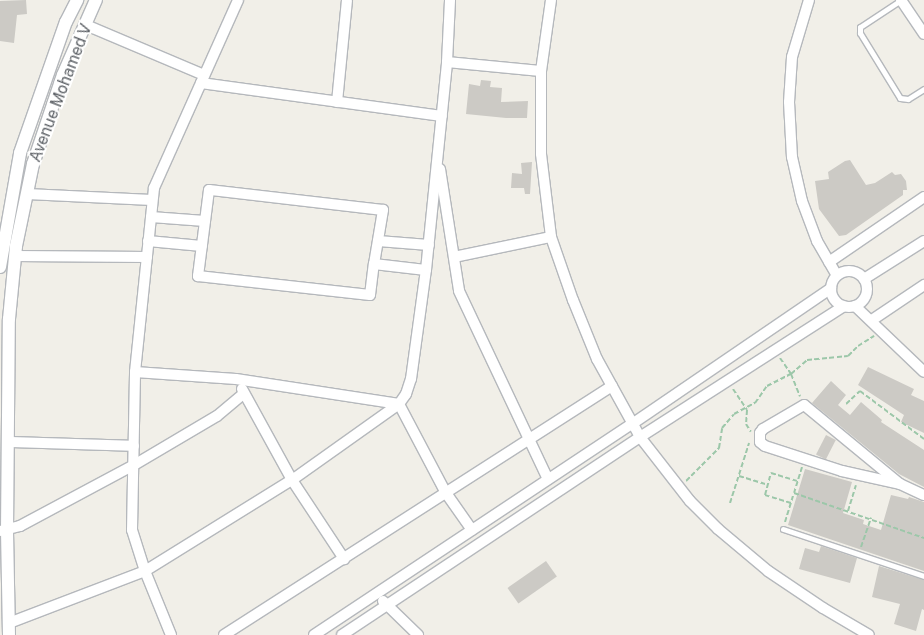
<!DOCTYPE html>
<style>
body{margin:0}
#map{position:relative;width:924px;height:635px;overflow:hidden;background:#f1efe8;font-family:"Public Sans",sans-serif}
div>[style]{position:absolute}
.building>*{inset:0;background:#cccac5;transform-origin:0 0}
.path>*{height:2px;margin-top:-1px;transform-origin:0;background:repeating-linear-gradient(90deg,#9cc7a9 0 5px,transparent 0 7.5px)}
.roads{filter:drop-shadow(1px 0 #b5b8bc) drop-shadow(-1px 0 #b5b8bc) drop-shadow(0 1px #b5b8bc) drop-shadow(0 -1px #b5b8bc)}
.service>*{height:5px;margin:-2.5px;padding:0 2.5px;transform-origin:2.5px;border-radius:2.5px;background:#fff}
.minor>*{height:10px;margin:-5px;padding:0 5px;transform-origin:5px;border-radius:5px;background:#fff}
.minor>.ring{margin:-5px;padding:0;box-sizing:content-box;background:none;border:10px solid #fff;border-radius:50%}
.tertiary>*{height:12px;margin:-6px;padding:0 6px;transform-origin:6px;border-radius:6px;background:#fff}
span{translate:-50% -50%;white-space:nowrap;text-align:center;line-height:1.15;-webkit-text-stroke:4px #fff;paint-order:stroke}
.street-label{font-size:16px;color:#5f6368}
</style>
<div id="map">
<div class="building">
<i style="clip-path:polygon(26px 0,27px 14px,17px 15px,14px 43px,0 41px,0 1px)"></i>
<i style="clip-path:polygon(481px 80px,491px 81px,490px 87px,502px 88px,501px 102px,528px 101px,527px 118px,506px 118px,466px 114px,469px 84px,480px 86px)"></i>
<i style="clip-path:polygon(850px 160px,866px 185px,875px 183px,892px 172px,895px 175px,901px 174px,906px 181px,907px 190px,903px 190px,903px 195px,846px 235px,839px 236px,819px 209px,815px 181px,829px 179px,828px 172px,845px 161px)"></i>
<i style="clip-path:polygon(532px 162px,530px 194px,525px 194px,524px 188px,511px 188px,512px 173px,522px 174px,521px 163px)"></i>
<i style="clip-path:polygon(868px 367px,914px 389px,911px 395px,924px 401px,924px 433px,901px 422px,904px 415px,858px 385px)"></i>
<i style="clip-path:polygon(831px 381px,846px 395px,838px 405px,850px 415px,861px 402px,882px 420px,881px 422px,924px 450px,924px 487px,899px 474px,812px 403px)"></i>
<i style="left:826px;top:435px;width:11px;height:22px;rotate:27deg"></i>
<i style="clip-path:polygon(805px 469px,852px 482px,843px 513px,864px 520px,863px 524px,881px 530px,891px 495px,908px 499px,909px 497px,924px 502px,924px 571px,788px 525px)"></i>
<i style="clip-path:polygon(821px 546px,857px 558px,850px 583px,799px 569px,805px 548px,819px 552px)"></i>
<i style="left:546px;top:561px;width:19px;height:47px;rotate:55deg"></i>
<i style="clip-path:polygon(879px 566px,924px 580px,924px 610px,922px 609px,916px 631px,894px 624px,900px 604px,872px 597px)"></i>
</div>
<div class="path">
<i style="left:780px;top:358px;width:19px;rotate:55deg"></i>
<i style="left:791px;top:374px;width:24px;rotate:68deg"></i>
<i style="left:733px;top:389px;width:25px;rotate:56deg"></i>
<i style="left:747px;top:410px;width:14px;rotate:94deg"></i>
<i style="left:746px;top:424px;width:9px;rotate:58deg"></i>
<i style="left:846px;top:404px;width:19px;rotate:-43deg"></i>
<i style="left:860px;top:391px;width:80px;rotate:36.9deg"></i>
<i style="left:802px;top:467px;width:27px;rotate:107deg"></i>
<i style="left:794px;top:493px;width:138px;rotate:19.1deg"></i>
<i style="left:739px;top:476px;width:30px;rotate:17deg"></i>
<i style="left:686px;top:481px;width:47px;rotate:-45deg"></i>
<i style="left:719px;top:448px;width:20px;rotate:-81deg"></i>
<i style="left:722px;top:428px;width:18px;rotate:-49deg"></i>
<i style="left:734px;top:414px;width:24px;rotate:-28deg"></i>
<i style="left:755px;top:403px;width:21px;rotate:-55deg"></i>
<i style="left:767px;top:386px;width:27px;rotate:-27deg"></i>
<i style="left:791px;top:374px;width:21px;rotate:-41deg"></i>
<i style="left:807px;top:360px;width:41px;rotate:-5.6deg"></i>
<i style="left:848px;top:356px;width:14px;rotate:-45deg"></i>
<i style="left:858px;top:346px;width:19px;rotate:-32deg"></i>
<i style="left:730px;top:503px;width:63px;rotate:-72.4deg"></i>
<i style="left:791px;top:503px;width:27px;rotate:-163deg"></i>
<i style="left:765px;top:495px;width:23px;rotate:-75deg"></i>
<i style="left:771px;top:473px;width:27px;rotate:17deg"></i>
<i style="left:848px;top:511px;width:27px;rotate:-73deg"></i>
<i style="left:785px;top:522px;width:30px;rotate:-73deg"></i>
<i style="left:861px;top:547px;width:31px;rotate:-71deg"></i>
</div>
<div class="roads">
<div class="service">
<i style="left:901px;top:0;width:49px;rotate:146.6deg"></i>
<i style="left:860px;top:27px;width:6px;rotate:90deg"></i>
<i style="left:860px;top:33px;width:76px;rotate:58.4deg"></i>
<i style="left:900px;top:98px;width:8px;rotate:7deg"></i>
<i style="left:908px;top:99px;width:19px;rotate:-32deg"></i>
<i style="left:783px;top:529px;width:149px;rotate:18.4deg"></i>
</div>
<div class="minor">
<i style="left:551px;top:0;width:72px;rotate:98deg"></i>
<i style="left:541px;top:71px;width:83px;rotate:90deg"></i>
<i style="left:541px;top:154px;width:84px;rotate:83.1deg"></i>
<i style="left:551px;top:237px;width:67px;rotate:70.8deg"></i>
<i style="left:573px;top:300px;width:64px;rotate:67.9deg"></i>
<i style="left:597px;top:359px;width:89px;rotate:61.1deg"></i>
<i style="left:640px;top:437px;width:81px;rotate:52deg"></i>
<i style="left:690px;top:501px;width:40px;rotate:45deg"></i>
<i style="left:718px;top:529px;width:65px;rotate:40deg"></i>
<i style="left:768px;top:571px;width:66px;rotate:33.9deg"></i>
<i style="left:823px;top:608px;width:53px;rotate:30.4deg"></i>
<i style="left:809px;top:0;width:59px;rotate:106.6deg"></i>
<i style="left:792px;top:57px;width:45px;rotate:93.8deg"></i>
<i style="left:789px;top:102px;width:55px;rotate:86.9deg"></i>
<i style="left:792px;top:157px;width:45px;rotate:77.2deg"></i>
<i style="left:802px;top:201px;width:43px;rotate:69.4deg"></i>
<i style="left:817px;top:241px;width:39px;rotate:60deg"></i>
<i style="left:901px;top:0;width:41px;rotate:55.9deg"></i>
<i style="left:86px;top:25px;width:128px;rotate:23deg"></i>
<i style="left:447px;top:62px;width:94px;rotate:5.5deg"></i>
<i style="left:201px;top:83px;width:243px;rotate:7.8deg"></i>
<i style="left:337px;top:102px;width:102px;rotate:-84.4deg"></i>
<i style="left:440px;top:169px;width:123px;rotate:81.1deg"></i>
<i style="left:459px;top:291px;width:208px;rotate:64.7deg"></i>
<i style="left:27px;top:194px;width:125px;rotate:2.7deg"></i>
<i style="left:151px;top:217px;width:54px;rotate:4.2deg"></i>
<i style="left:148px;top:241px;width:54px;rotate:5.3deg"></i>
<i style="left:378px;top:241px;width:51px;rotate:4.5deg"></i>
<i style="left:15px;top:256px;width:132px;rotate:0.4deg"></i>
<i style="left:454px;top:257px;width:99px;rotate:-11.7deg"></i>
<i style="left:829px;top:262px;width:115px;rotate:-34.4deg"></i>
<i style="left:374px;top:264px;width:55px;rotate:-80.5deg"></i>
<i style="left:383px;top:210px;width:175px;rotate:-173.4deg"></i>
<i style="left:209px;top:190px;width:87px;rotate:97.3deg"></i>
<i style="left:198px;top:276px;width:173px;rotate:6.3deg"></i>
<i style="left:370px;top:295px;width:31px;rotate:-83deg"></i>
<i style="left:374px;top:264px;width:52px;rotate:6.6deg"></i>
<i class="ring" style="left:831px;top:271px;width:26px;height:26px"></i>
<i style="left:864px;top:279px;width:71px;rotate:-32.3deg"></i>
<i style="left:855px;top:306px;width:95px;rotate:43.7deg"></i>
<i style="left:872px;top:320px;width:63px;rotate:-33.9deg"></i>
<i style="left:135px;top:372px;width:101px;rotate:4deg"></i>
<i style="left:236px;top:379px;width:165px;rotate:8.7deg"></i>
<i style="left:399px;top:404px;width:101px;rotate:62.2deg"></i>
<i style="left:446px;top:493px;width:45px;rotate:54.9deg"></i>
<i style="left:242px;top:389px;width:104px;rotate:61.2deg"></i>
<i style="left:292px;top:480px;width:95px;rotate:56.6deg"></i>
<i style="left:8px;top:442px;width:126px;rotate:1.8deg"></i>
<i style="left:900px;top:484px;width:124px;rotate:-140.5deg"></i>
<i style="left:804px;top:405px;width:48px;rotate:149.7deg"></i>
<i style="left:763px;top:429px;width:5px;rotate:127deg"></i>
<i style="left:760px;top:433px;width:9px;rotate:90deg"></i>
<i style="left:760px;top:442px;width:6px;rotate:39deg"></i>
<i style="left:765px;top:446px;width:81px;rotate:18deg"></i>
<i style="left:842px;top:471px;width:59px;rotate:12.6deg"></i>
<i style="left:900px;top:484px;width:26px;rotate:25deg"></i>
<i style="left:0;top:531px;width:21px;rotate:-14deg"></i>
<i style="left:20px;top:526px;width:129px;rotate:-28.2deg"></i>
<i style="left:134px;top:465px;width:96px;rotate:-30.6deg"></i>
<i style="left:217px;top:416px;width:35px;rotate:-40deg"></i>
<i style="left:383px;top:601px;width:49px;rotate:44.2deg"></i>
<i style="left:9px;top:623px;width:146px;rotate:-20.9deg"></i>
<i style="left:145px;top:571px;width:173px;rotate:-31.8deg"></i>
<i style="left:292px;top:480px;width:131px;rotate:-35.4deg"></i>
<i style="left:399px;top:404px;width:12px;rotate:-55deg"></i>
<i style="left:406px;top:394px;width:16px;rotate:-72deg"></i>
<i style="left:411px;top:379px;width:110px;rotate:-82.2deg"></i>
<i style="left:426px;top:270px;width:209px;rotate:-84.2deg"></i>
<i style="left:447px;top:62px;width:62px;rotate:-87.2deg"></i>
<i style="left:171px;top:635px;width:69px;rotate:-112.1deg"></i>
<i style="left:145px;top:571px;width:43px;rotate:-107.6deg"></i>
<i style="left:132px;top:530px;width:158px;rotate:-88.9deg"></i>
<i style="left:135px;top:372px;width:185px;rotate:-84.1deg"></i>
<i style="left:154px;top:188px;width:206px;rotate:-65.9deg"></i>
<i style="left:224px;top:635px;width:461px;rotate:-32.7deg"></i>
<i style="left:314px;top:635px;width:382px;rotate:-33.6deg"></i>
<i style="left:632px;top:424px;width:241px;rotate:-34.3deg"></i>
<i style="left:342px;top:635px;width:358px;rotate:-33.6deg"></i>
<i style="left:640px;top:437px;width:242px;rotate:-32.7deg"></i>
</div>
<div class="tertiary">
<i style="left:0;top:267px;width:116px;rotate:-80deg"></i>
<i style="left:20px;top:153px;width:139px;rotate:-70.7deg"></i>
<i style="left:66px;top:22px;width:25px;rotate:-63deg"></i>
<i style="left:9px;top:635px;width:104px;rotate:-91.1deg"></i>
<i style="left:7px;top:531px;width:212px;rotate:-89.5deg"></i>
<i style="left:9px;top:319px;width:73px;rotate:-84.5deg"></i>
<i style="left:16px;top:246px;width:84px;rotate:-78.3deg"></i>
<i style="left:33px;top:164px;width:94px;rotate:-71.4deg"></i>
<i style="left:63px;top:75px;width:82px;rotate:-66.3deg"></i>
</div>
</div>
<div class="street-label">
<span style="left:61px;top:93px;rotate:-69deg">Avenue Mohamed V</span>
</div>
</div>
